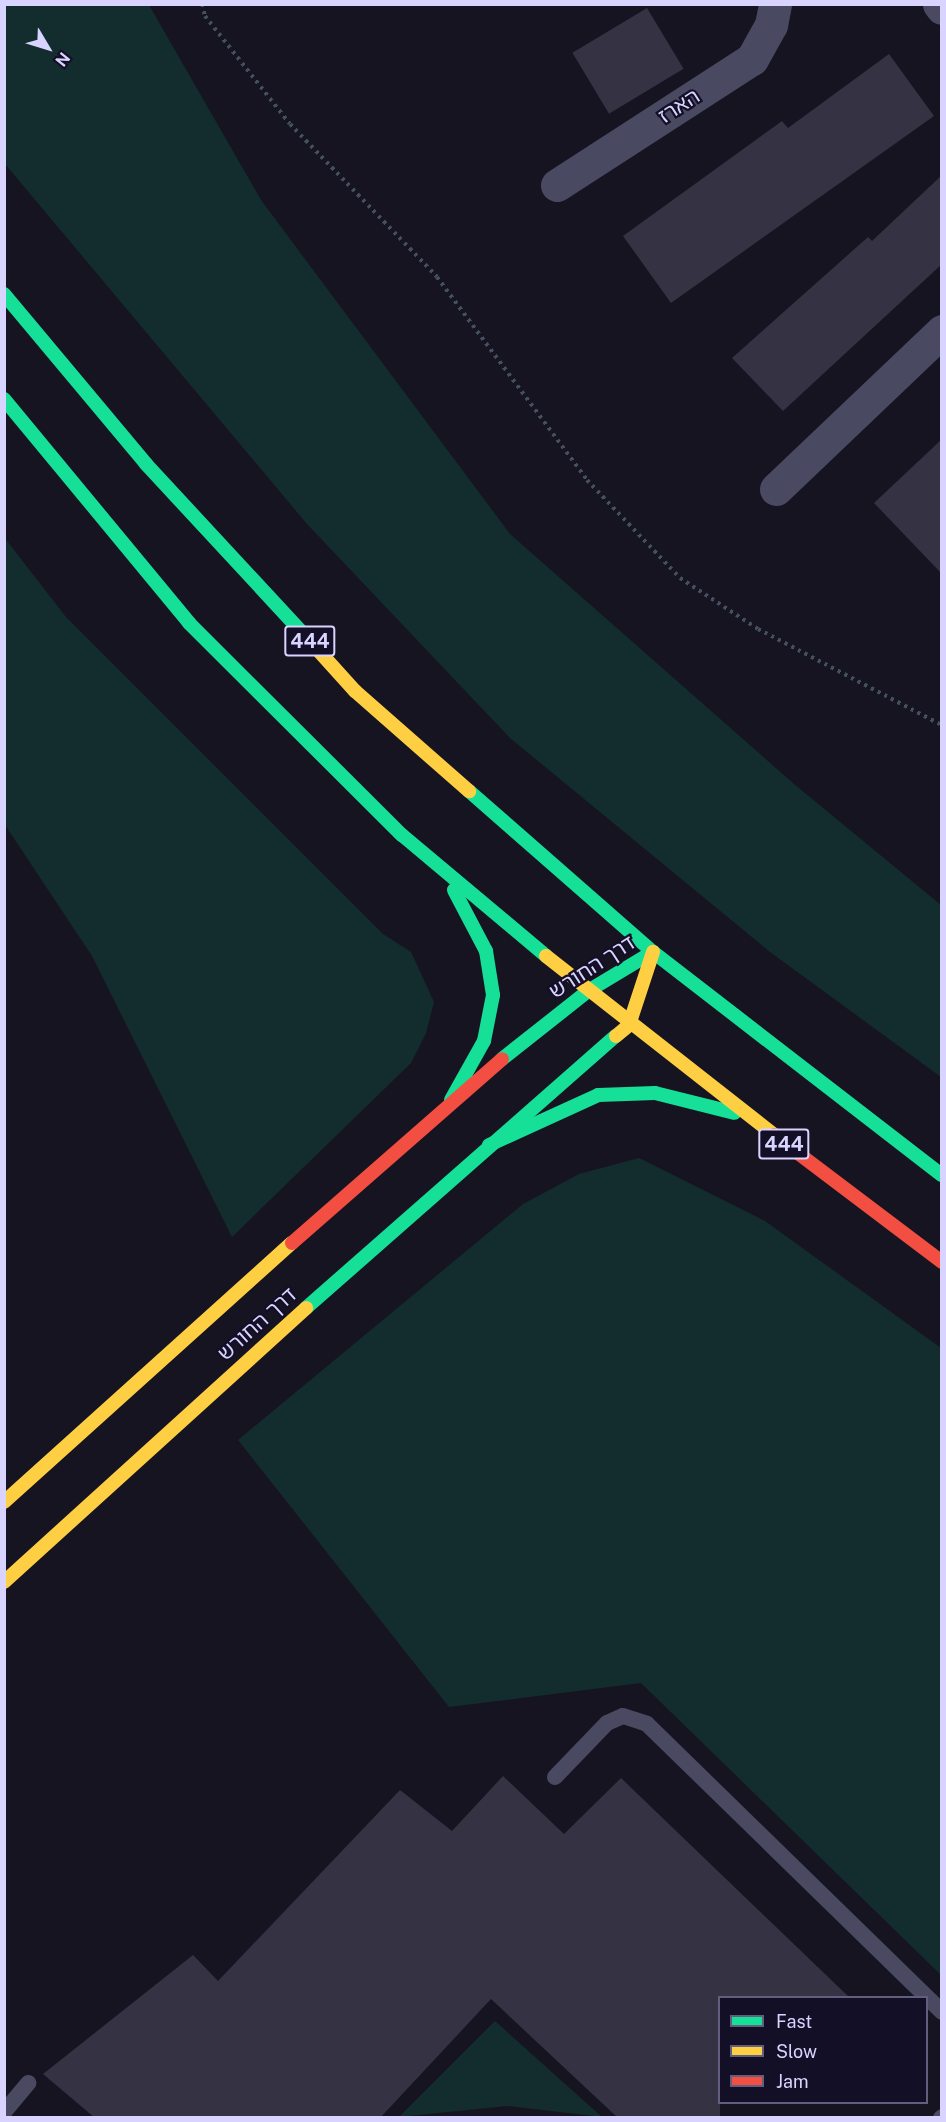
<!DOCTYPE html>
<meta charset="utf-8">
<style>
body{margin:0}
#map{position:relative;width:946px;height:2122px;overflow:hidden;background:#161421;font-family:"Public Sans","Noto Sans Hebrew",sans-serif}
div>[style]{position:absolute}
.green>*{inset:0;background:#132c2d}
.building>*{inset:0;background:#343243;transform-origin:0 0}
.path>*{height:4px;margin-top:-2px;transform-origin:0;background:repeating-linear-gradient(90deg,#44505f 0 3px,transparent 0 7.5px)}
.lane>*{height:16px;margin:-8px;padding:0 8px;transform-origin:8px;border-radius:8px;background:#4a4962}
.street>*{height:33px;margin:-16.5px;padding:0 16.5px;transform-origin:16.5px;border-radius:16.5px;background:#4a4962}
.fast>*{height:14px;margin:-7px;padding:0 7px;transform-origin:7px;border-radius:7px;background:#16e098}
.slow>*{height:14px;margin:-7px;padding:0 7px;transform-origin:7px;border-radius:7px;background:#ffcf43}
.jam>*{height:14px;margin:-7px;padding:0 7px;transform-origin:7px;border-radius:7px;background:#f24e42}
span{translate:-50% -50%;white-space:nowrap;text-align:center;line-height:1.15;-webkit-text-stroke:4.5px #130f26;paint-order:stroke}
.shield-label span{padding:2px 4px;background:#130f26;border:2px solid;border-radius:4px;-webkit-text-stroke-width:0}
.shield-label{font-size:20px;color:#d9d4ff;font-weight:700}
.street-label{font-size:21px;color:#d9d4ff}
.frame{position:absolute;inset:0;border:6px solid #d9d4ff;pointer-events:none}
.legend{position:absolute;left:718px;top:1996px;width:210px;height:108px;box-sizing:border-box;background:#130f26;border:2px solid #625e7d;margin:0;padding:8px 10px;list-style:none;font-size:18px;color:#d9d4ff}
.legend li{display:flex;align-items:center;gap:12px;height:30px}
.legend b{width:30px;border:2px solid #625e7d}
.north{position:absolute;left:18px;top:18px;width:60px;height:60px;-webkit-text-stroke:4px #130f26;paint-order:stroke;rotate:128deg;font-size:16px;font-weight:700;line-height:24px;text-align:center;color:#d9d4ff}
.north::after{content:'';display:block;margin:auto;width:21px;height:27px;background:#d9d4ff;clip-path:polygon(50% 0,100% 100%,50% 72%,0 100%)}
</style>
<div id="map">
<div class="green">
<i style="clip-path:polygon(4px 5px,149px 5px,261px 200px,510px 534px,794px 784px,941px 905px,941px 1077px,770px 952px,510px 738px,307px 524px,5px 164px)"></i>
<i style="clip-path:polygon(4px 537px,66px 617px,383px 934px,411px 952px,434px 1002px,426px 1033px,411px 1063px,232px 1237px,92px 956px,5px 825px)"></i>
<i style="clip-path:polygon(639px 1158px,765px 1221px,941px 1348px,941px 1975px,641px 1683px,449px 1707px,238px 1440px,523px 1204px,579px 1174px)"></i>
<i style="clip-path:polygon(495px 2021px,602px 2117px,507px 2106px,399px 2117px)"></i>
</div>
<div class="building">
<i style="left:647px;top:8px;width:71px;height:87px;rotate:59deg"></i>
<i style="clip-path:polygon(889px 54px,934px 116px,671px 303px,623px 236px,782px 121px,788px 128px)"></i>
<i style="clip-path:polygon(942px 175px,942px 264px,783px 411px,732px 358px,868px 237px,872px 241px)"></i>
<i style="clip-path:polygon(942px 439px,942px 574px,874px 503px)"></i>
<i style="clip-path:polygon(503px 1776px,564px 1834px,621px 1778px,850px 1998px,720px 1998px,720px 2118px,618px 2118px,491px 1999px,380px 2118px,95px 2118px,43px 2074px,193px 1955px,218px 1981px,400px 1790px,452px 1831px)"></i>
</div>
<div class="path">
<i style="left:202px;top:4px;width:12px;rotate:76deg"></i>
<i style="left:205px;top:16px;width:137px;rotate:51.8deg"></i>
<i style="left:290px;top:124px;width:212px;rotate:46.1deg"></i>
<i style="left:437px;top:277px;width:252px;rotate:53.5deg"></i>
<i style="left:587px;top:480px;width:135px;rotate:46.5deg"></i>
<i style="left:680px;top:578px;width:93px;rotate:33.2deg"></i>
<i style="left:758px;top:629px;width:208px;rotate:27.6deg"></i>
</div>
<div class="lane">
<i style="left:555px;top:1777px;width:75px;rotate:-46.1deg"></i>
<i style="left:607px;top:1723px;width:17px;rotate:-24deg"></i>
<i style="left:623px;top:1716px;width:25px;rotate:18deg"></i>
<i style="left:647px;top:1724px;width:412px;rotate:44.3deg"></i>
<i style="left:4px;top:2112px;width:38px;rotate:-50deg"></i>
<i style="left:941px;top:2118px;width:1px;rotate:-45deg"></i>
</div>
<div class="street">
<i style="left:939px;top:4px;width:5px;rotate:53deg"></i>
<i style="left:557px;top:185px;width:232px;rotate:-32.9deg"></i>
<i style="left:752px;top:59px;width:39px;rotate:-61deg"></i>
<i style="left:771px;top:25px;width:21px;rotate:-79deg"></i>
<i style="left:776px;top:489px;width:229px;rotate:-43.6deg"></i>
</div>
<div class="fast">
<i style="left:4px;top:294px;width:222px;rotate:50.1deg"></i>
<i style="left:146px;top:464px;width:238px;rotate:47.2deg"></i>
<i style="left:4px;top:399px;width:291px;rotate:50.4deg"></i>
<i style="left:189px;top:623px;width:301px;rotate:44.9deg"></i>
<i style="left:402px;top:835px;width:188px;rotate:40deg"></i>
<i style="left:469px;top:791px;width:244px;rotate:41.2deg"></i>
<i style="left:653px;top:952px;width:365px;rotate:37.7deg"></i>
<i style="left:502px;top:1059px;width:110px;rotate:-38.3deg"></i>
<i style="left:588px;top:991px;width:76px;rotate:-31deg"></i>
<i style="left:451px;top:1100px;width:68px;rotate:-60.8deg"></i>
<i style="left:484px;top:1041px;width:47px;rotate:-78.9deg"></i>
<i style="left:493px;top:995px;width:45px;rotate:-99deg"></i>
<i style="left:486px;top:951px;width:69px;rotate:-117.7deg"></i>
<i style="left:489px;top:1145px;width:120px;rotate:-24.6deg"></i>
<i style="left:598px;top:1095px;width:57px;rotate:-2deg"></i>
<i style="left:655px;top:1093px;width:82px;rotate:14deg"></i>
<i style="left:306px;top:1308px;width:412px;rotate:-41.3deg"></i>
</div>
<div class="slow">
<i style="left:308px;top:639px;width:70px;rotate:47.9deg"></i>
<i style="left:355px;top:691px;width:152px;rotate:41.3deg"></i>
<i style="left:546px;top:956px;width:290px;rotate:38.1deg"></i>
<i style="left:616px;top:1036px;width:17px;rotate:-40deg"></i>
<i style="left:629px;top:1025px;width:77px;rotate:-71.8deg"></i>
<i style="left:4px;top:1502px;width:387px;rotate:-42deg"></i>
<i style="left:4px;top:1582px;width:408px;rotate:-42.2deg"></i>
</div>
<div class="jam">
<i style="left:774px;top:1135px;width:211px;rotate:37.1deg"></i>
<i style="left:292px;top:1243px;width:279px;rotate:-41.2deg"></i>
</div>
<div class="shield-label">
<span style="left:310px;top:641px">444</span>
<span style="left:784px;top:1144px">444</span>
</div>
<div class="street-label">
<span style="left:679px;top:106px;rotate:-33deg">הארז</span>
<span style="left:592px;top:967px;rotate:-33deg">דרך החורש</span>
<span style="left:257px;top:1324px;rotate:-42deg">דרך החורש</span>
</div>
<div class="frame"></div>
<ul class="legend">
<li><b style="height:8px;background:#16e098"></b>Fast</li>
<li><b style="height:8px;background:#ffcf43"></b>Slow</li>
<li><b style="height:8px;background:#f24e42"></b>Jam</li>
</ul>
<div class="north">N</div>
</div>
